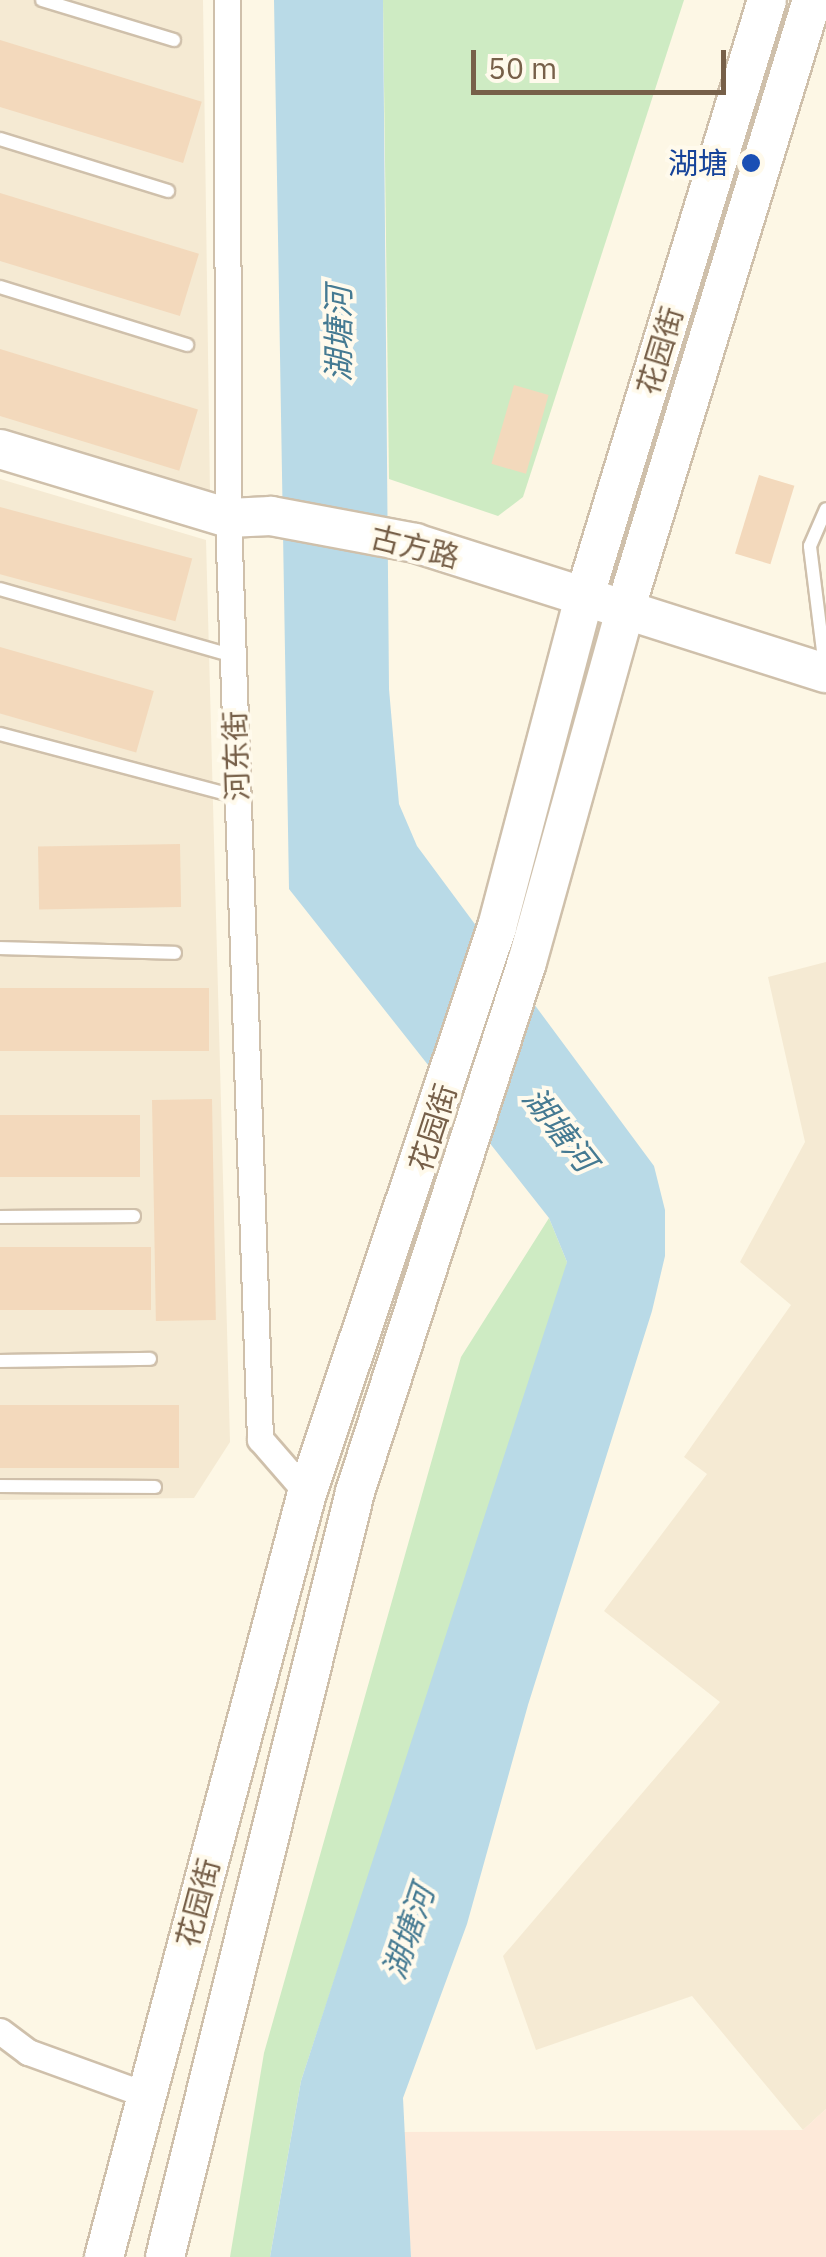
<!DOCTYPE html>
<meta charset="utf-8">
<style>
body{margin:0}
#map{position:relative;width:826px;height:2257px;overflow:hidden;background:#fdf7e5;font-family:"IBM Plex Sans","Noto Sans SC",sans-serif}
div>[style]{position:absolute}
.residential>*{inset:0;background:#f5ead3}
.commercial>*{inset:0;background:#fde9d9}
.green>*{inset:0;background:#ceebc3}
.water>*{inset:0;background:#b9dae7}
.building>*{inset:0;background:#f3d9bc;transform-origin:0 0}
.roads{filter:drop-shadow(2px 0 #cfc0ab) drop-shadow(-2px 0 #cfc0ab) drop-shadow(0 2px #cfc0ab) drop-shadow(0 -2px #cfc0ab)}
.lane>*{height:12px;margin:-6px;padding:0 6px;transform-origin:6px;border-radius:6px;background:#fff}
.street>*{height:25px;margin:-12.5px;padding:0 12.5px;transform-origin:12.5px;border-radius:12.5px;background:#fff}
.secondary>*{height:38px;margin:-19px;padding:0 19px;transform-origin:19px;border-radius:19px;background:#fff}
.dots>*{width:28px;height:28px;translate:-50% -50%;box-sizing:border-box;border:5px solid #fffaec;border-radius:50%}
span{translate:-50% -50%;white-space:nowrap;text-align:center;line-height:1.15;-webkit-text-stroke:8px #fffaec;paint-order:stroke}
.transit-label{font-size:30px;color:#164399}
.right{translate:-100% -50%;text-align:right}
.street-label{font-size:30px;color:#776049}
.water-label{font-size:32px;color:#457a92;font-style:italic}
.scale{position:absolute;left:471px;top:50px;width:255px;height:45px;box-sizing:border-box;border:5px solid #776049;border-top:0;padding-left:12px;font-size:30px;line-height:35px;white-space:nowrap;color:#776049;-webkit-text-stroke:8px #fffaec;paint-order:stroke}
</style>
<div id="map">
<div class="residential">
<i style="clip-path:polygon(0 0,203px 0,210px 494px,0 429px)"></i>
<i style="clip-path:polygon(0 479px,206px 540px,230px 1442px,194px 1498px,0 1500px)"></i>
<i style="clip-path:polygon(826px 962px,826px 2109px,803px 2130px,692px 1996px,536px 2050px,503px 1956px,720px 1702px,604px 1611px,707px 1474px,684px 1457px,791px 1305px,740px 1262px,805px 1142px,768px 977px)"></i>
</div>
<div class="commercial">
<i style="clip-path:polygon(826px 2109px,826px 2257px,411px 2257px,402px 2132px,803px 2130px)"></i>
</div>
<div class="green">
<i style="clip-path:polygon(383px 0,684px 0,523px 497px,498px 516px,389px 479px)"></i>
<i style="clip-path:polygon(549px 1218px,567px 1262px,564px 1283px,301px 2081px,270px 2257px,230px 2257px,264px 2053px,461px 1357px)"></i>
</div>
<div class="water">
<i style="clip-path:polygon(274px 0,383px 0,389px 689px,399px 804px,417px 846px,654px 1166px,665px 1210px,665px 1256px,652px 1311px,528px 1705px,467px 1924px,403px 2098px,411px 2257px,270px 2257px,301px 2081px,567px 1262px,549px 1218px,289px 889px)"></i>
</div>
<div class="building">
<i style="left:0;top:40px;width:211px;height:64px;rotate:17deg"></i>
<i style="left:0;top:193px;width:208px;height:65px;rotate:17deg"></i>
<i style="left:0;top:349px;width:207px;height:64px;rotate:17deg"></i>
<i style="left:514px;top:385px;width:36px;height:82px;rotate:16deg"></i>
<i style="left:759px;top:475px;width:37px;height:82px;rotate:17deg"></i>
<i style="left:0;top:507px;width:199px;height:65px;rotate:15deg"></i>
<i style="left:0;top:647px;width:160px;height:64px;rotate:16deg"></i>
<i style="left:180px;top:844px;width:63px;height:142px;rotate:89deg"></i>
<i style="left:0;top:988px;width:209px;height:63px"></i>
<i style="left:212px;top:1099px;width:221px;height:60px;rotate:89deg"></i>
<i style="left:0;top:1115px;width:140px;height:62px"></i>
<i style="left:0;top:1247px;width:151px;height:63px"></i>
<i style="left:0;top:1405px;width:179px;height:63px"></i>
</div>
<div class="roads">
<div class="lane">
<i style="left:42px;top:0;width:138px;rotate:16.9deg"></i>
<i style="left:0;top:139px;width:176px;rotate:17.2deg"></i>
<i style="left:0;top:287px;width:196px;rotate:17.2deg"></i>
<i style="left:0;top:589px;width:242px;rotate:16deg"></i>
<i style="left:825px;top:667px;width:122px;rotate:-97.1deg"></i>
<i style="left:810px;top:546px;width:40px;rotate:-66.6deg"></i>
<i style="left:0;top:734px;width:246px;rotate:14.8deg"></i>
<i style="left:0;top:948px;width:175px;rotate:1.6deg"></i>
<i style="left:0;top:1217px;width:134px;rotate:-0.4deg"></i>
<i style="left:0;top:1361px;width:150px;rotate:-0.8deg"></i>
<i style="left:0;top:1486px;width:155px;rotate:0.4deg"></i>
</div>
<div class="street">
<i style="left:227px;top:0;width:518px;rotate:89.89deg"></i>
<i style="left:228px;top:518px;width:922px;rotate:88.01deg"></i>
<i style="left:260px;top:1439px;width:72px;rotate:49deg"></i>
<i style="left:0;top:2031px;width:35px;rotate:37deg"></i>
<i style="left:28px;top:2052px;width:127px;rotate:19.9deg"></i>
</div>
<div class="secondary">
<i style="left:0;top:449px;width:238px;rotate:16.8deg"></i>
<i style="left:228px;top:518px;width:43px;rotate:-2.7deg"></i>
<i style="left:271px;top:516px;width:147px;rotate:10.6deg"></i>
<i style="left:415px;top:543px;width:431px;rotate:17.6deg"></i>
<i style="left:104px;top:2257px;width:791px;rotate:-75.12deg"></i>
<i style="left:307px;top:1493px;width:597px;rotate:-71.44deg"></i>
<i style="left:497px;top:927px;width:340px;rotate:-75.2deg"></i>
<i style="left:584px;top:598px;width:625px;rotate:-72.98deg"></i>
<i style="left:165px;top:2257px;width:788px;rotate:-76.05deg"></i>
<i style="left:355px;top:1492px;width:557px;rotate:-72.02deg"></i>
<i style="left:527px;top:962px;width:365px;rotate:-74.4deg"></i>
<i style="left:625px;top:610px;width:638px;rotate:-72.96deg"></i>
</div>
</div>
<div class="dots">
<i style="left:751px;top:163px;background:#1a4fb4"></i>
</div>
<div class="transit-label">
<span class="right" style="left:728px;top:163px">湖塘</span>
</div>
<div class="street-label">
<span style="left:660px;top:351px;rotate:-73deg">花园街</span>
<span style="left:415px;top:547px;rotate:14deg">古方路</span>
<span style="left:236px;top:756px;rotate:-92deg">河东街</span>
<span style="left:433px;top:1128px;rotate:-72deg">花园街</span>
<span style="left:198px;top:1903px;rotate:-75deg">花园街</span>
</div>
<div class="water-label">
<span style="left:338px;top:334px;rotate:-90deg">湖塘河</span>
<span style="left:560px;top:1129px;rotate:52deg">湖塘河</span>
<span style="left:408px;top:1932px;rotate:-71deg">湖塘河</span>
</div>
<div class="scale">50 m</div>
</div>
